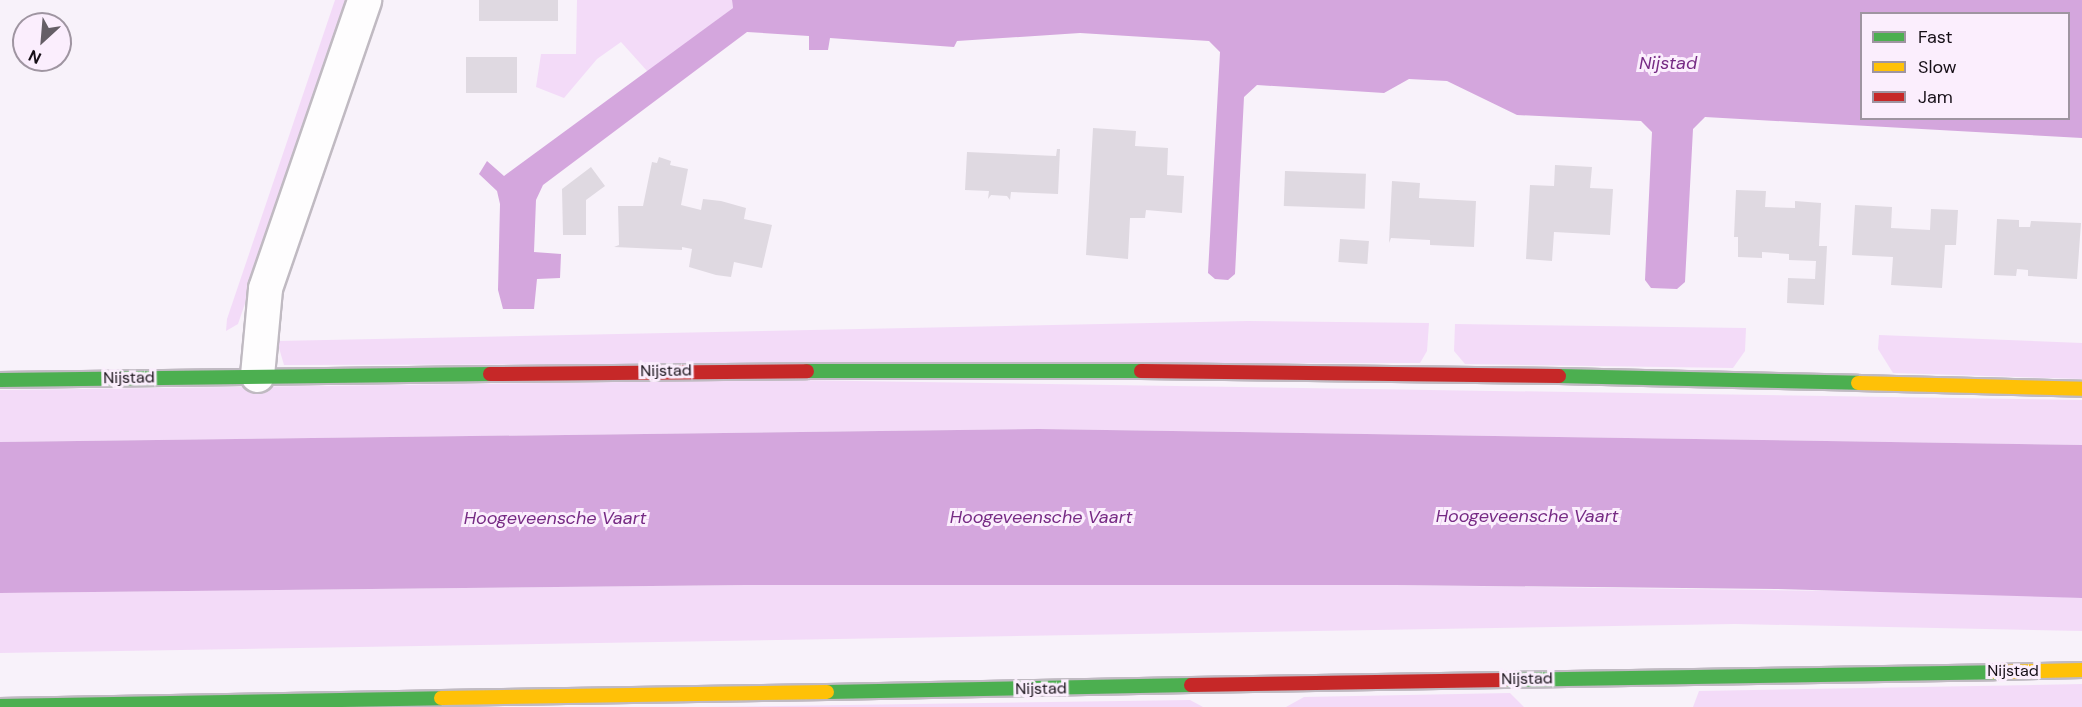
<!DOCTYPE html>
<style>
body{margin:0}
#map{position:relative;width:2082px;height:707px;overflow:hidden;background:#f8f2fa;font-family:"DM Sans",sans-serif}
div>[style]{position:absolute}
.green>*{inset:0;background:#f3dbf8}
.water>*{inset:0;background:#d4a6dd}
.building>*{inset:0;background:#dfd9e1;transform-origin:0 0}
.roads{filter:drop-shadow(2px 0 #c0bac2) drop-shadow(-2px 0 #c0bac2) drop-shadow(0 2px #c0bac2) drop-shadow(0 -2px #c0bac2)}
.street>*{height:33px;margin:-16.5px;padding:0 16.5px;transform-origin:16.5px;border-radius:16.5px;background:#fefdfe}
.fast>*{height:14px;margin:-7px;padding:0 7px;transform-origin:7px;border-radius:7px;background:#4caf50}
.slow>*{height:14px;margin:-7px;padding:0 7px;transform-origin:7px;border-radius:7px;background:#ffc107}
.jam>*{height:14px;margin:-7px;padding:0 7px;transform-origin:7px;border-radius:7px;background:#c62828}
span{translate:-50% -50%;white-space:nowrap;text-align:center;line-height:1.15;-webkit-text-stroke:6px #fbeefd;paint-order:stroke}
.street-label{font-size:16px;color:#160f17}
.water-label{font-size:18px;color:#762a84;font-style:italic}
.legend{position:absolute;left:1860px;top:12px;width:210px;height:108px;box-sizing:border-box;background:#fbeefd;border:2px solid #9f95a1;margin:0;padding:8px 10px;list-style:none;font-size:18px;color:#160f17}
.legend li{display:flex;align-items:center;gap:12px;height:30px}
.legend b{width:30px;border:2px solid #9f95a1}
.north{position:absolute;left:12px;top:12px;width:60px;height:60px;box-sizing:border-box;background:#fbeefd;border:2px solid #9f95a1;border-radius:50%;rotate:206deg;font-size:16px;font-weight:700;line-height:24px;text-align:center;color:#160f17}
.north::after{content:'';display:block;margin:auto;width:21px;height:27px;background:#655e66;clip-path:polygon(50% 0,100% 100%,50% 72%,0 100%)}
</style>
<div id="map">
<div class="green">
<i style="clip-path:polygon(335px 0,349px 0,238px 324px,226px 331px,227px 319px)"></i>
<i style="clip-path:polygon(577px 0,732px 0,733px 8px,648px 72px,621px 42px,597px 59px,564px 98px,536px 87px,541px 54px,576px 54px)"></i>
<i style="clip-path:polygon(1248px 321px,1429px 323px,1427px 351px,1420px 363px,284px 365px,277px 341px)"></i>
<i style="clip-path:polygon(1455px 324px,1746px 328px,1745px 351px,1733px 368px,1465px 364px,1454px 351px)"></i>
<i style="clip-path:polygon(1879px 335px,2082px 343px,2082px 379px,1893px 373px,1878px 349px)"></i>
<i style="clip-path:polygon(791px 380px,2082px 400px,2082px 445px,1039px 429px,0 442px,0 390px)"></i>
<i style="clip-path:polygon(746px 585px,1395px 585px,1981px 593px,2082px 598px,2082px 631px,1735px 624px,0 653px,0 593px)"></i>
<i style="clip-path:polygon(2082px 684px,2082px 707px,1693px 707px,1699px 691px)"></i>
<i style="clip-path:polygon(1510px 693px,1524px 707px,1286px 707px,1304px 697px)"></i>
<i style="clip-path:polygon(1190px 700px,1203px 707px,704px 707px)"></i>
</div>
<div class="water">
<i style="clip-path:polygon(evenodd,732px 0,2082px 0,2082px 138px,1705px 117px,1693px 129px,1685px 282px,1677px 289px,1651px 288px,1645px 280px,1652px 132px,1641px 121px,1517px 115px,1447px 81px,1409px 79px,1384px 93px,1257px 85px,1244px 97px,1235px 274px,1228px 280px,1215px 279px,1208px 273px,1220px 52px,1209px 41px,1080px 33px,957px 41px,954px 47px,830px 38px,828px 50px,809px 50px,809px 36px,747px 32px,543px 185px,536px 200px,534px 252px,561px 254px,560px 278px,537px 279px,534px 309px,503px 309px,498px 290px,500px 204px,497px 191px,479px 174px,487px 161px,504px 176px,733px 8px,732px 0,1862px 14px,2068px 14px,2068px 118px,1862px 118px,1862px 14px)"></i>
<i style="clip-path:polygon(1039px 429px,2082px 445px,2082px 598px,1776px 589px,1395px 585px,746px 585px,0 593px,0 442px)"></i>
</div>
<div class="building">
<i style="left:479px;top:0;width:79px;height:21px"></i>
<i style="left:466px;top:57px;width:51px;height:36px"></i>
<i style="clip-path:polygon(1093px 128px,1136px 131px,1135px 146px,1168px 148px,1167px 175px,1184px 176px,1182px 213px,1146px 210px,1145px 218px,1130px 218px,1128px 259px,1086px 255px)"></i>
<i style="clip-path:polygon(1057px 149px,1060px 149px,1058px 194px,1011px 192px,1010px 200px,1007px 196px,991px 195px,988px 199px,989px 191px,965px 190px,967px 152px,1056px 156px)"></i>
<i style="clip-path:polygon(659px 157px,671px 161px,670px 165px,688px 169px,681px 205px,701px 210px,703px 199px,721px 201px,746px 208px,744px 219px,772px 225px,762px 268px,734px 262px,731px 277px,716px 275px,689px 267px,692px 249px,682px 247px,682px 250px,614px 247px,619px 245px,618px 206px,643px 206px,652px 162px,657px 163px)"></i>
<i style="clip-path:polygon(1555px 165px,1592px 167px,1590px 188px,1613px 189px,1610px 235px,1554px 232px,1552px 261px,1526px 259px,1530px 185px,1554px 186px)"></i>
<i style="clip-path:polygon(591px 167px,605px 186px,586px 200px,586px 235px,563px 235px,562px 189px)"></i>
<i style="left:1285px;top:171px;width:81px;height:35px;rotate:2deg"></i>
<i style="clip-path:polygon(1392px 181px,1420px 183px,1419px 198px,1476px 201px,1474px 247px,1430px 245px,1430px 240px,1391px 238px,1389px 243px)"></i>
<i style="clip-path:polygon(1736px 190px,1766px 191px,1765px 207px,1795px 208px,1795px 201px,1821px 203px,1819px 246px,1827px 246px,1824px 305px,1787px 303px,1788px 278px,1815px 279px,1816px 261px,1789px 260px,1789px 254px,1762px 252px,1762px 258px,1738px 257px,1738px 237px,1734px 237px)"></i>
<i style="clip-path:polygon(1855px 205px,1892px 207px,1891px 228px,1930px 230px,1931px 209px,1958px 210px,1956px 245px,1945px 245px,1942px 288px,1891px 285px,1893px 257px,1852px 255px)"></i>
<i style="clip-path:polygon(1997px 219px,2019px 220px,2019px 227px,2030px 227px,2031px 221px,2081px 223px,2077px 279px,2028px 276px,2028px 270px,2017px 269px,2016px 276px,1994px 275px)"></i>
<i style="left:1340px;top:239px;width:29px;height:23px;rotate:4deg"></i>
</div>
<div class="roads">
<div class="street">
<i style="left:257px;top:375px;width:87px;rotate:-84.7deg"></i>
<i style="left:265px;top:288px;width:305px;rotate:-71deg"></i>
</div>
<div class="fast">
<i style="left:807px;top:371px;width:334px"></i>
<i style="left:1559px;top:376px;width:299px;rotate:1.3deg"></i>
<i style="left:0;top:380px;width:490px;rotate:-0.7deg"></i>
<i style="left:1504px;top:680px;width:491px;rotate:-0.9deg"></i>
<i style="left:827px;top:692px;width:364px;rotate:-1.1deg"></i>
<i style="left:0;top:706px;width:441px;rotate:-1deg"></i>
</div>
<div class="slow">
<i style="left:1858px;top:383px;width:224px;rotate:1.5deg"></i>
<i style="left:1995px;top:672px;width:87px;rotate:-1.3deg"></i>
<i style="left:441px;top:698px;width:386px;rotate:-0.9deg"></i>
</div>
<div class="jam">
<i style="left:1141px;top:371px;width:418px;rotate:0.7deg"></i>
<i style="left:490px;top:374px;width:317px;rotate:-0.5deg"></i>
<i style="left:1191px;top:685px;width:313px;rotate:-0.9deg"></i>
</div>
</div>
<div class="street-label">
<span style="left:666px;top:371px;rotate:-1deg">Nijstad</span>
<span style="left:129px;top:378px;rotate:-1deg">Nijstad</span>
<span style="left:2013px;top:671px">Nijstad</span>
<span style="left:1527px;top:679px;rotate:-1deg">Nijstad</span>
<span style="left:1041px;top:689px;rotate:-1deg">Nijstad</span>
</div>
<div class="water-label">
<span style="left:1668px;top:63px">Nijstad</span>
<span style="left:1527px;top:516px">Hoogeveensche Vaart</span>
<span style="left:1041px;top:517px">Hoogeveensche Vaart</span>
<span style="left:555px;top:518px">Hoogeveensche Vaart</span>
</div>
<ul class="legend">
<li><b style="height:8px;background:#4caf50"></b>Fast</li>
<li><b style="height:8px;background:#ffc107"></b>Slow</li>
<li><b style="height:8px;background:#c62828"></b>Jam</li>
</ul>
<div class="north">N</div>
</div>
